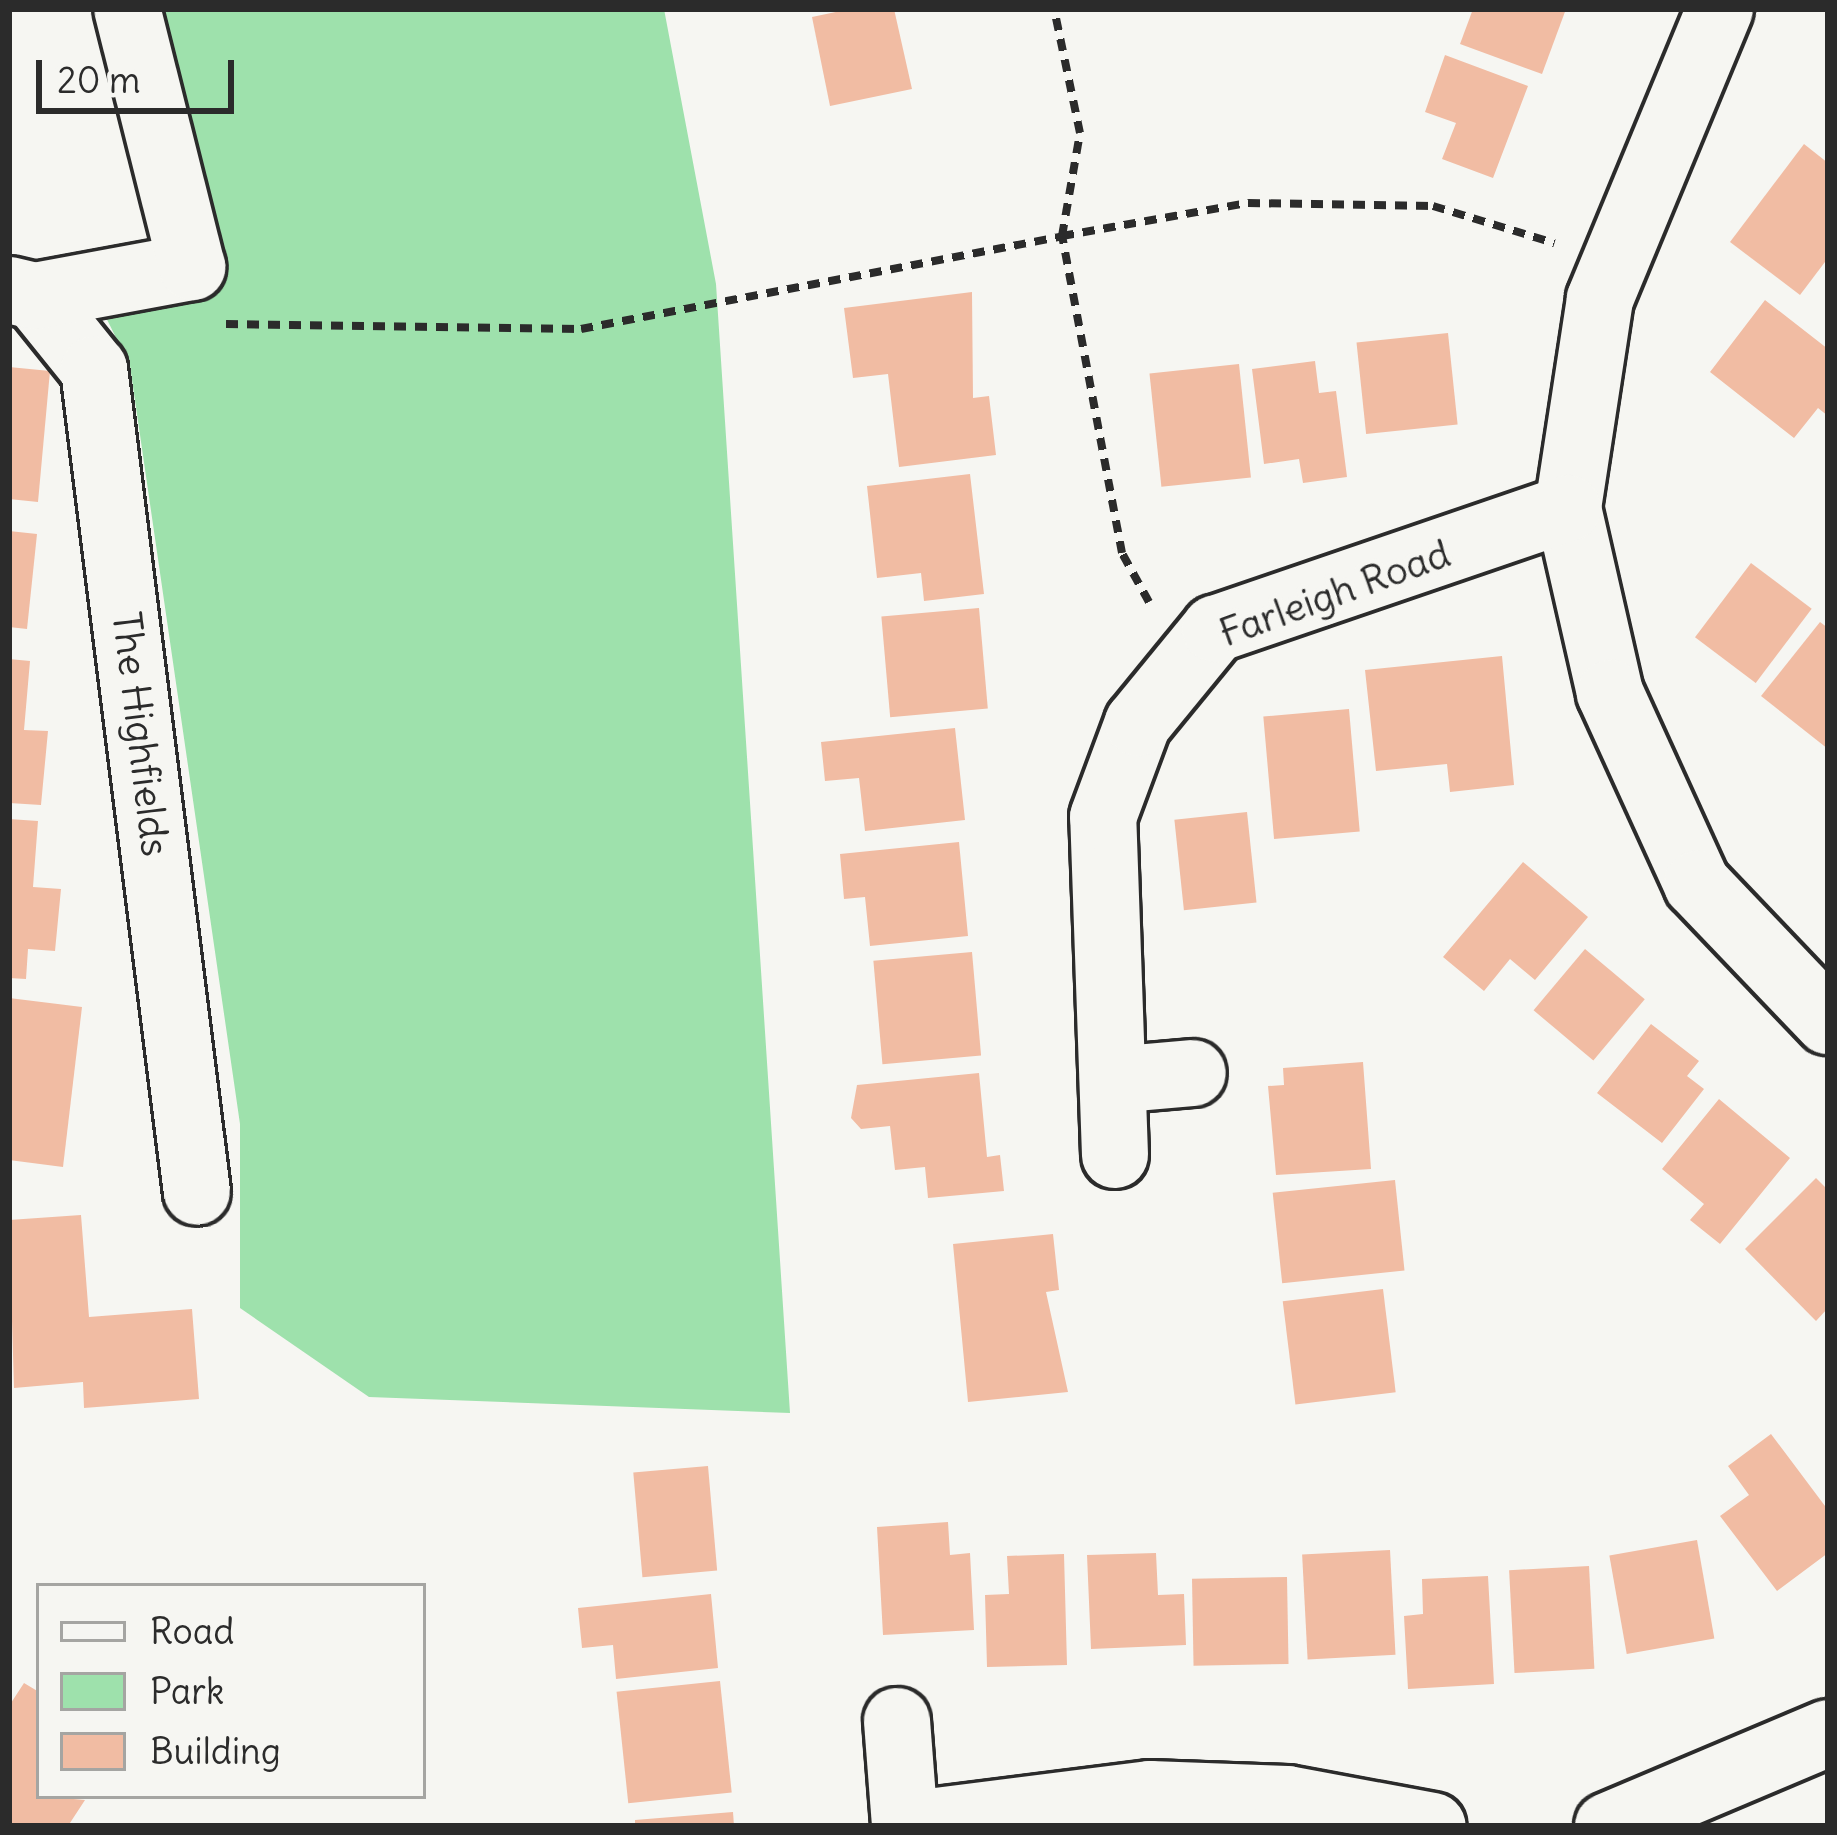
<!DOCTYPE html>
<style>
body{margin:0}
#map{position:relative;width:1837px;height:1835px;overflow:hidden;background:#f6f6f2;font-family:Delius,sans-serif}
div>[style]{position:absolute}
.green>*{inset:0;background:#9ee1ac}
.building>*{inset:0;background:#f1bca3;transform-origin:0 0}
.path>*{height:8px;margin-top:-4px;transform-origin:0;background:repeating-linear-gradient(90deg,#2b2b2b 0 12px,transparent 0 21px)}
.roads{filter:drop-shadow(3px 0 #2b2b2b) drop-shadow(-3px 0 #2b2b2b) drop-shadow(0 3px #2b2b2b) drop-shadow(0 -3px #2b2b2b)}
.minor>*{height:66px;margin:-33px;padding:0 33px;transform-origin:33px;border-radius:33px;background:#f6f6f2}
span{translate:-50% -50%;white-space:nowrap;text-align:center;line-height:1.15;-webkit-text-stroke:10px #f6f6f2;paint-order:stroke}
.street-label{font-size:39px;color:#2b2b2b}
.frame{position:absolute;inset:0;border:12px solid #2b2b2b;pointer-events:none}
.legend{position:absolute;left:36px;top:1583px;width:390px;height:216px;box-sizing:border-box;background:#f6f6f2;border:3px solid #a5a5a2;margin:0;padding:15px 21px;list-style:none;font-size:36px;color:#2b2b2b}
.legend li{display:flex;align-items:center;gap:24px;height:60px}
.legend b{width:60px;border:3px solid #a5a5a2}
.scale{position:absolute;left:36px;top:60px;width:198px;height:54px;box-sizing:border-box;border:6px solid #2b2b2b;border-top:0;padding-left:15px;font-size:36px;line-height:42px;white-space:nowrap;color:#2b2b2b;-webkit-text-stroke:9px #f6f6f2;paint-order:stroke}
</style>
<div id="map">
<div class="green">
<i style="clip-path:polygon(113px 9px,664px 9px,716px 284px,790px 1413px,369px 1397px,240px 1308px,240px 1124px,130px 366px,84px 273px,164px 247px)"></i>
</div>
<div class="building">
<i style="clip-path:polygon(850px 9px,894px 9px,912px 89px,830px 106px,812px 17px)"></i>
<i style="clip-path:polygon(1473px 9px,1566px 9px,1542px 74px,1460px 44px)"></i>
<i style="clip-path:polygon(1445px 55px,1528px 86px,1493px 178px,1442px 159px,1456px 123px,1425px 112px)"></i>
<i style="clip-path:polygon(1804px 144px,1828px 163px,1828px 258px,1800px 295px,1730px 242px)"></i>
<i style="clip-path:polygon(972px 292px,973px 398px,989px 396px,996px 455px,899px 467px,888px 374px,853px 378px,844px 308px)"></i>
<i style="clip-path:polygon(1765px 300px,1828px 349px,1828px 416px,1818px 408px,1794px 438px,1710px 372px)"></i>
<i style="left:1448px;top:333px;width:92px;height:92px;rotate:84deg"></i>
<i style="clip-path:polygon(1315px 361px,1319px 393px,1336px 391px,1347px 477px,1303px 483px,1299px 459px,1264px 464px,1252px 369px)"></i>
<i style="left:1239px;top:364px;width:114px;height:90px;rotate:84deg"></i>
<i style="clip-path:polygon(9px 367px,50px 371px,38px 502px,9px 499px)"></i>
<i style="clip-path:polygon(970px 474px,984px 594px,924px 601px,921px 573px,877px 578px,867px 486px)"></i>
<i style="clip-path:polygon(9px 531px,37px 534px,27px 629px,9px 627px)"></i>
<i style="left:1751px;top:563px;width:76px;height:93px;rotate:37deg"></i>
<i style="left:979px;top:608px;width:101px;height:98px;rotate:85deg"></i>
<i style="clip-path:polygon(1820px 622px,1828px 628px,1828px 749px,1761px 696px)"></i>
<i style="clip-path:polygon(1502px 656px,1514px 785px,1450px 792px,1447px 764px,1376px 771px,1365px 670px)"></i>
<i style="clip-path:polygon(9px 659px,30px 661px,24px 730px,48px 731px,41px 805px,9px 803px)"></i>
<i style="left:1349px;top:709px;width:123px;height:86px;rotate:85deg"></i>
<i style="clip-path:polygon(955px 728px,965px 820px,865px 831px,859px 778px,825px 781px,821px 742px)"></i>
<i style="left:1247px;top:812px;width:91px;height:73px;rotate:84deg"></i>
<i style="clip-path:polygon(9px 819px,38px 821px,33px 887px,61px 889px,55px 951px,28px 949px,26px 979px,9px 978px)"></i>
<i style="clip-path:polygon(959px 842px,968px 936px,870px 946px,865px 897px,844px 899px,840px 854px)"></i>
<i style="clip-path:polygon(1523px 862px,1588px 917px,1535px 980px,1510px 959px,1484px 991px,1443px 957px)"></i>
<i style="left:1585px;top:949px;width:78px;height:80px;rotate:40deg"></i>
<i style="left:972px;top:952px;width:104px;height:99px;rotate:85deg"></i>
<i style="clip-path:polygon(9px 998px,82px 1007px,63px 1167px,9px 1160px)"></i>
<i style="clip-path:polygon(1651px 1024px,1699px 1061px,1687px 1076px,1704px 1089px,1662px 1143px,1597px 1093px)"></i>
<i style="clip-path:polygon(1363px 1062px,1371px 1169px,1276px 1175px,1268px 1086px,1284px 1085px,1283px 1068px)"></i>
<i style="clip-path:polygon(979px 1073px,987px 1157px,1000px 1155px,1004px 1191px,928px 1198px,925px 1167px,895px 1170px,890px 1126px,861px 1129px,851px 1118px,857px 1085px)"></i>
<i style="clip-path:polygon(1719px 1099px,1790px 1158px,1720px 1244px,1690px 1220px,1704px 1204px,1662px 1169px)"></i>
<i style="clip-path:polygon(1816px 1178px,1828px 1190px,1828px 1308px,1816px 1321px,1745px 1249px)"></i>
<i style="left:1395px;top:1180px;width:91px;height:123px;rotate:84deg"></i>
<i style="clip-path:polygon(81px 1215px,89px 1317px,192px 1309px,199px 1399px,84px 1408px,83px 1382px,14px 1388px,9px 1220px)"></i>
<i style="clip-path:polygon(1053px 1234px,1059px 1290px,1046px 1292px,1068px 1392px,968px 1402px,953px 1244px)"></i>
<i style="left:1383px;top:1289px;width:104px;height:101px;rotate:83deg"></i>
<i style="clip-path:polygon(1771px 1434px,1828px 1510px,1828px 1553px,1777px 1591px,1720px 1516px,1749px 1495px,1728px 1466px)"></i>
<i style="left:708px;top:1466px;width:105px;height:75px;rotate:85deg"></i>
<i style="clip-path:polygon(948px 1522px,950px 1555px,970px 1553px,974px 1630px,883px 1635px,877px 1527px)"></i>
<i style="left:1697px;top:1540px;width:100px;height:89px;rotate:80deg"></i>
<i style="left:1390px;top:1550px;width:105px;height:88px;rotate:87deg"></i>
<i style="clip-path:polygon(1156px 1553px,1158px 1595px,1184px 1594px,1186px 1645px,1091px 1649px,1087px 1555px)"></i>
<i style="clip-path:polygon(1064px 1554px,1067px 1665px,987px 1667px,985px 1595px,1009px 1594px,1007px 1556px)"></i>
<i style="left:1589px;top:1566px;width:103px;height:80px;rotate:87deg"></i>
<i style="clip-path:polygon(1488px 1576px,1494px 1684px,1408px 1689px,1404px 1616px,1423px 1614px,1422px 1579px)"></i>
<i style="left:1287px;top:1577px;width:87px;height:95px;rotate:89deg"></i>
<i style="clip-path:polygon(711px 1594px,718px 1668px,616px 1679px,613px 1645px,582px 1648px,578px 1608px)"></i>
<i style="left:720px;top:1681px;width:112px;height:104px;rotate:84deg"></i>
<i style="clip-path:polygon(24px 1683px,39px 1692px,39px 1796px,85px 1800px,68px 1826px,9px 1826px,9px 1706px)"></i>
<i style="clip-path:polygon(733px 1812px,734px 1826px,635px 1826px,635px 1820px)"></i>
</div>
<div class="path">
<i style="left:226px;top:324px;width:355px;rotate:0.8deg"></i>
<i style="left:581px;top:329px;width:490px;rotate:-10.9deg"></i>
<i style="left:1062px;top:236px;width:105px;rotate:-80.1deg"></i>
<i style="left:1080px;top:133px;width:127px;rotate:-101.8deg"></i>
<i style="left:1149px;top:602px;width:56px;rotate:-118.9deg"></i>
<i style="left:1122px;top:553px;width:323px;rotate:-100.7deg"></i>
<i style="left:1062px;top:236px;width:189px;rotate:-10.1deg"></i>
<i style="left:1248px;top:203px;width:185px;rotate:0.9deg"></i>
<i style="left:1433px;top:206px;width:127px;rotate:17deg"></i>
</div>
<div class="roads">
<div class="minor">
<i style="left:1720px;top:9px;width:314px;rotate:112.5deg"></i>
<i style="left:1600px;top:299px;width:211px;rotate:98.7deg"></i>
<i style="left:1568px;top:508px;width:190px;rotate:77.2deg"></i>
<i style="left:1610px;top:693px;width:210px;rotate:65.5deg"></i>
<i style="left:1697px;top:884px;width:190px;rotate:46.3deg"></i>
<i style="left:9px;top:290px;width:27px;rotate:13deg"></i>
<i style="left:35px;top:296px;width:94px;rotate:51.1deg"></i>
<i style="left:94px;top:369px;width:829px;rotate:82.87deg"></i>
<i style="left:35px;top:296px;width:160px;rotate:-10.5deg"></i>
<i style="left:192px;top:267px;width:266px;rotate:-104.1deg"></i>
<i style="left:1113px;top:1080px;width:80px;rotate:-5deg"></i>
<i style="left:1115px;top:1155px;width:338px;rotate:-92deg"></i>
<i style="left:1103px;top:817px;width:100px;rotate:-69.6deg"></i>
<i style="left:1138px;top:723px;width:122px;rotate:-50.7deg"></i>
<i style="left:1215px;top:629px;width:373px;rotate:-18.9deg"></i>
<i style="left:897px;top:1721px;width:105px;rotate:85.6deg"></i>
<i style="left:905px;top:1825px;width:247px;rotate:-7.2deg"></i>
<i style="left:1150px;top:1794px;width:137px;rotate:2.1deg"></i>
<i style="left:1287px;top:1799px;width:148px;rotate:10.5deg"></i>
<i style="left:1608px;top:1826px;width:239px;rotate:-22.9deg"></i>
</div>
</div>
<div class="street-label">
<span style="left:1335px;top:594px;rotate:-20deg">Farleigh Road</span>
<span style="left:140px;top:734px;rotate:83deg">The Highfields</span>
</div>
<div class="frame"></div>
<ul class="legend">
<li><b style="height:15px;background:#f6f6f2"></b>Road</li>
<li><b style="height:33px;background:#9ee1ac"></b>Park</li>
<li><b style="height:33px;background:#f1bca3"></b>Building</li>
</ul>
<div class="scale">20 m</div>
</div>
